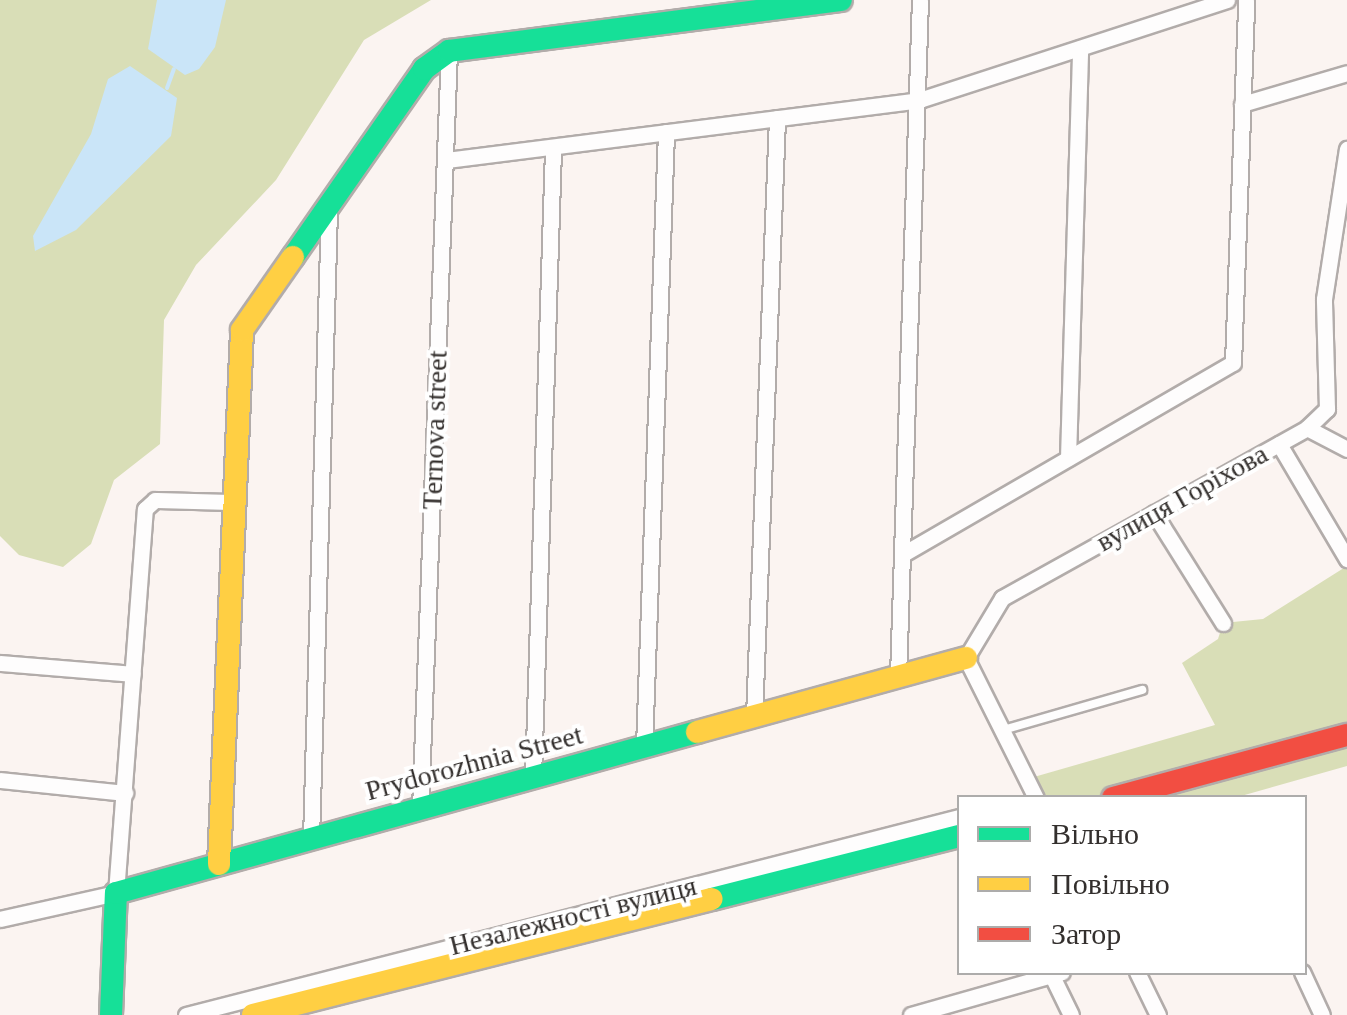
<!DOCTYPE html>
<meta charset="utf-8">
<style>
body{margin:0}
#map{position:relative;width:1347px;height:1015px;overflow:hidden;background:#fbf4f1;font-family:"Times New Roman",serif}
div>[style]{position:absolute}
.green>*{inset:0;background:#d9deb7}
.water>*{inset:0;background:#cae5f8}
.stream>*{height:4px;margin:-2px;padding:0 2px;transform-origin:2px;border-radius:2px;background:#cae5f8}
.roads{filter:drop-shadow(2px 0 #b2acaa) drop-shadow(-2px 0 #b2acaa) drop-shadow(0 2px #b2acaa) drop-shadow(0 -2px #b2acaa)}
.lane>*{height:8px;margin:-4px;padding:0 4px;transform-origin:4px;border-radius:4px;background:#fefdfd}
.street>*{height:15px;margin:-7.5px;padding:0 7.5px;transform-origin:7.5px;border-radius:7.5px;background:#fefdfd}
.fast>*{height:22px;margin:-11px;padding:0 11px;transform-origin:11px;border-radius:11px;background:#16e098}
.slow>*{height:22px;margin:-11px;padding:0 11px;transform-origin:11px;border-radius:11px;background:#ffcf43}
.jam>*{height:22px;margin:-11px;padding:0 11px;transform-origin:11px;border-radius:11px;background:#f24e42}
span{translate:-50% -50%;white-space:nowrap;text-align:center;line-height:1.15;-webkit-text-stroke:8px #fff;paint-order:stroke}
.street-label{font-size:28px;color:#332f2d}
.legend{position:absolute;left:957px;top:795px;width:350px;height:180px;box-sizing:border-box;background:#fff;border:2px solid #adacab;margin:0;padding:12px 18px;list-style:none;font-size:30px;color:#332f2d}
.legend li{display:flex;align-items:center;gap:20px;height:50px}
.legend b{width:50px;border:2px solid #adacab}
</style>
<div id="map">
<div class="green">
<i style="clip-path:polygon(0 0,431px 0,364px 40px,276px 180px,196px 265px,164px 320px,160px 444px,114px 480px,91px 544px,63px 567px,19px 555px,0 536px)"></i>
<i style="clip-path:polygon(1347px 566px,1347px 766px,1234px 798px,1036px 797px,1027px 779px,1215px 725px,1182px 663px,1218px 639px,1223px 623px,1263px 619px)"></i>
</div>
<div class="water">
<i style="clip-path:polygon(157px 0,226px 0,215px 47px,199px 69px,185px 75px,148px 49px)"></i>
<i style="clip-path:polygon(130px 66px,177px 98px,171px 136px,76px 230px,35px 251px,33px 236px,91px 134px,108px 79px)"></i>
</div>
<div class="stream">
<i style="left:167px;top:88px;width:20px;rotate:-70deg"></i>
</div>
<div class="roads">
<div class="lane">
<i style="left:1003px;top:730px;width:145px;rotate:-16.1deg"></i>
</div>
<div class="street">
<i style="left:1242px;top:104px;width:109px;rotate:-16.4deg"></i>
<i style="left:446px;top:160px;width:477px;rotate:-7.2deg"></i>
<i style="left:919px;top:100px;width:324px;rotate:-18deg"></i>
<i style="left:1307px;top:428px;width:45px;rotate:27.7deg"></i>
<i style="left:1279px;top:444px;width:134px;rotate:59.4deg"></i>
<i style="left:1068px;top:458px;width:410px;rotate:-88.3deg"></i>
<i style="left:1154px;top:513px;width:130px;rotate:57.9deg"></i>
<i style="left:903px;top:554px;width:381px;rotate:-30.1deg"></i>
<i style="left:1233px;top:363px;width:363px;rotate:-87.9deg"></i>
<i style="left:0;top:663px;width:133px;rotate:4.7deg"></i>
<i style="left:898px;top:677px;width:677px;rotate:-88.14deg"></i>
<i style="left:754px;top:717px;width:599px;rotate:-87.8deg"></i>
<i style="left:644px;top:747px;width:615px;rotate:-87.95deg"></i>
<i style="left:533px;top:778px;width:631px;rotate:-88.18deg"></i>
<i style="left:0;top:780px;width:126px;rotate:5.9deg"></i>
<i style="left:1036px;top:798px;width:157px;rotate:-116.6deg"></i>
<i style="left:966px;top:658px;width:70px;rotate:-59deg"></i>
<i style="left:1002px;top:598px;width:349px;rotate:-29.1deg"></i>
<i style="left:1307px;top:428px;width:28px;rotate:-44deg"></i>
<i style="left:1327px;top:409px;width:110px;rotate:-91.6deg"></i>
<i style="left:1324px;top:299px;width:152px;rotate:-81.3deg"></i>
<i style="left:420px;top:809px;width:759px;rotate:-87.81deg"></i>
<i style="left:311px;top:839px;width:628px;rotate:-88.36deg"></i>
<i style="left:0;top:919px;width:119px;rotate:-12.6deg"></i>
<i style="left:116px;top:893px;width:385px;rotate:-85.7deg"></i>
<i style="left:145px;top:509px;width:13px;rotate:-42deg"></i>
<i style="left:155px;top:500px;width:77px;rotate:1.5deg"></i>
<i style="left:1137px;top:972px;width:48px;rotate:64deg"></i>
<i style="left:1302px;top:972px;width:47px;rotate:65.1deg"></i>
<i style="left:1052px;top:976px;width:43px;rotate:64deg"></i>
<i style="left:186px;top:1015px;width:798px;rotate:-14.37deg"></i>
<i style="left:911px;top:1015px;width:157px;rotate:-15.9deg"></i>
</div>
<div class="fast">
<i style="left:293px;top:257px;width:229px;rotate:-55.1deg"></i>
<i style="left:424px;top:69px;width:31px;rotate:-36deg"></i>
<i style="left:449px;top:51px;width:395px;rotate:-7.4deg"></i>
<i style="left:712px;top:899px;width:255px;rotate:-14.3deg"></i>
<i style="left:111px;top:1015px;width:122px;rotate:-87.7deg"></i>
<i style="left:116px;top:893px;width:603px;rotate:-15.49deg"></i>
</div>
<div class="slow">
<i style="left:697px;top:732px;width:279px;rotate:-15.4deg"></i>
<i style="left:219px;top:864px;width:534px;rotate:-87.53deg"></i>
<i style="left:242px;top:330px;width:89px;rotate:-55.1deg"></i>
<i style="left:253px;top:1015px;width:473px;rotate:-14.2deg"></i>
</div>
<div class="jam">
<i style="left:1113px;top:798px;width:242px;rotate:-15.1deg"></i>
</div>
</div>
<div class="street-label">
<span style="left:435px;top:430px;rotate:-88deg">Ternova street</span>
<span style="left:1182px;top:498px;rotate:-29deg">вулиця Горіхова</span>
<span style="left:474px;top:763px;rotate:-15deg">Prydorozhnia Street</span>
<span style="left:573px;top:916px;rotate:-14deg">Незалежності вулиця</span>
</div>
<ul class="legend">
<li><b style="height:12px;background:#16e098"></b>Вільно</li>
<li><b style="height:12px;background:#ffcf43"></b>Повільно</li>
<li><b style="height:12px;background:#f24e42"></b>Затор</li>
</ul>
</div>
